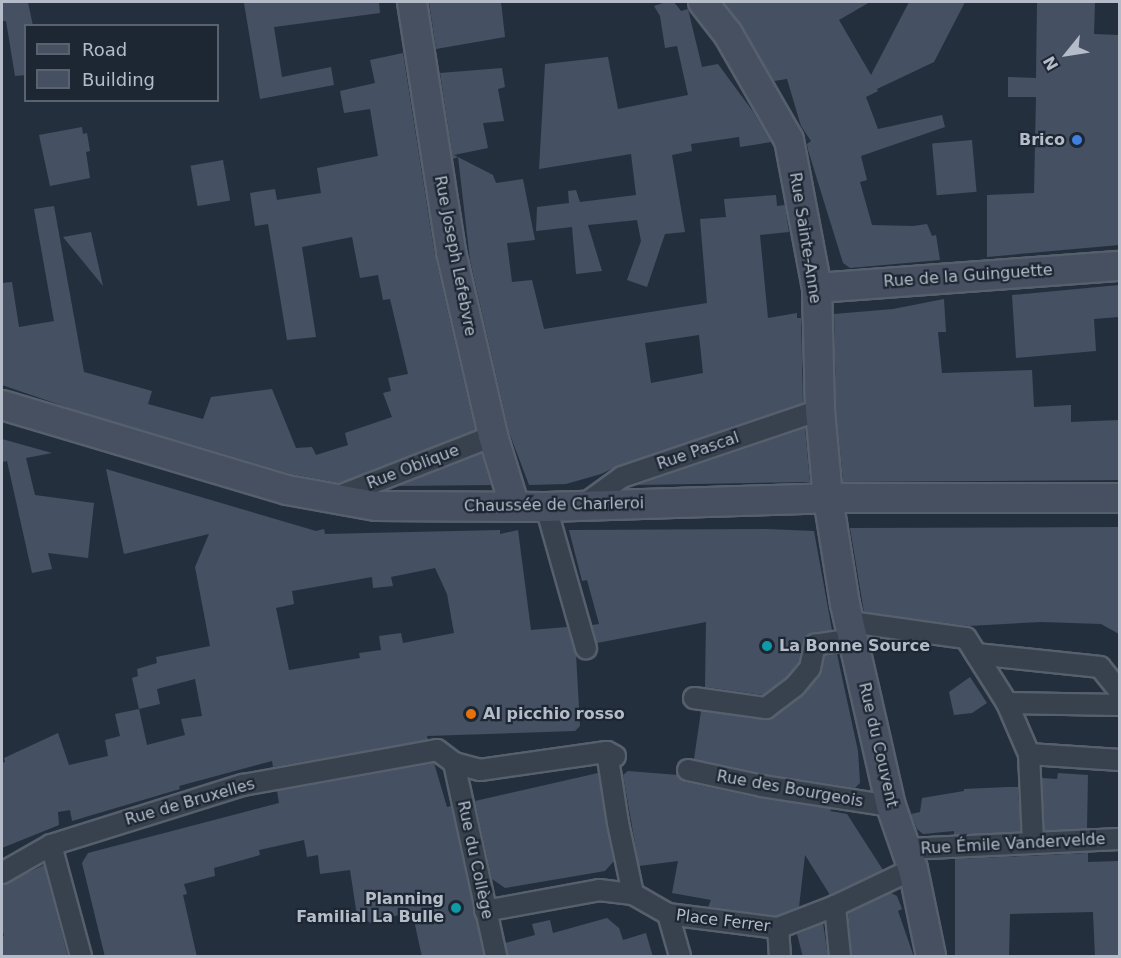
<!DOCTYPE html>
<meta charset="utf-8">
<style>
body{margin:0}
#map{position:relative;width:1121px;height:958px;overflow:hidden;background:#242f3e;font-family:"DejaVu Sans",sans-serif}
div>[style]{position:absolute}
.building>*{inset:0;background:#455162;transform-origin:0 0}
.roads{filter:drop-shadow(2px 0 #565f6c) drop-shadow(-2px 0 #565f6c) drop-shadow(0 2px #565f6c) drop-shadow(0 -2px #565f6c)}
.street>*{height:20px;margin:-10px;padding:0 10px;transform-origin:10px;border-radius:10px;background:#38414e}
.secondary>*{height:28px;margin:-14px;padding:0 14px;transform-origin:14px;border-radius:14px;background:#465061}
.dots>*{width:16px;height:16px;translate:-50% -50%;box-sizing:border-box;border:3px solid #1d2633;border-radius:50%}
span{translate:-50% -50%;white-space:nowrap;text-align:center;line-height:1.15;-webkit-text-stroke:4.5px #1d2633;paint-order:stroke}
.poi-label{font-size:16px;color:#b4bcc9;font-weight:700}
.right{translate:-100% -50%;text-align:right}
.left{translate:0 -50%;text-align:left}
.street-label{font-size:16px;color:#b4bcc9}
.frame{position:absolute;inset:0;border:3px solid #b4bcc9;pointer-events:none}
.legend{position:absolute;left:24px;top:24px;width:195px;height:78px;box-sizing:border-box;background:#1d2633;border:2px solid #59626f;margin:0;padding:8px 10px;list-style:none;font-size:18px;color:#b4bcc9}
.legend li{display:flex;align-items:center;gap:12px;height:30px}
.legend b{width:30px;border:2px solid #59626f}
.north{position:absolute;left:1037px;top:24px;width:60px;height:60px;-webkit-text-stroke:4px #1d2633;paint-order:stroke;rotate:240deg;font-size:16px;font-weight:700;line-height:24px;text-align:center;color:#b4bcc9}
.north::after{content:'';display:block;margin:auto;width:21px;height:27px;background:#b4bcc9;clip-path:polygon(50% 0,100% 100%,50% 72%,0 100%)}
</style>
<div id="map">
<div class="building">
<i style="clip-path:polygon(2px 2px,28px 2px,33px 26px,26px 26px,26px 75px,15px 76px,6px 21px,2px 21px)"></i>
<i style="clip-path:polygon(258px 2px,379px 2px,380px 13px,274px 27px,282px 77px,331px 67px,334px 85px,260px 99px,244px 3px)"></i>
<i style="clip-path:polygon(429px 2px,501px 2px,505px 37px,436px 49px)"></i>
<i style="clip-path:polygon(666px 2px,674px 2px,681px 11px,688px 9px,702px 67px,718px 64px,754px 113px,771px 142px,740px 147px,739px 137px,691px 144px,692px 151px,672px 155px,685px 232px,665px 234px,647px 287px,627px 280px,641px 241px,637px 220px,588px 225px,602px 271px,576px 274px,572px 227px,536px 231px,537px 207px,569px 203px,568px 191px,576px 190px,580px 202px,636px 195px,631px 154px,539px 169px,545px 64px,608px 57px,618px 109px,688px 95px,677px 46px,665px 48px,660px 16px,654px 6px)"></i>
<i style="clip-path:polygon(724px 2px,870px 2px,839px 20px,871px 75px,909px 2px,965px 2px,934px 62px,877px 89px,878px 91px,866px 97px,878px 129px,942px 115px,945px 127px,861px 156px,867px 180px,860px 182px,872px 225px,913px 226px,927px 224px,932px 236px,936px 235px,940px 260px,850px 268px,843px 263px,808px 150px,807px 144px,811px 141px,801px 126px,787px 79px,774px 81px,742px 26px)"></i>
<i style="clip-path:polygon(1037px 2px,1095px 2px,1094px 34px,1119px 35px,1119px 245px,987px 257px,987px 195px,1034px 193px,1036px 97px,1008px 97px,1008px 77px,1036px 78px)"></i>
<i style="clip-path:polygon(403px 53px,435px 256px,475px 430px,340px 483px,291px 474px,72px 409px,2px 385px,2px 283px,12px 282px,19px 327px,54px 321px,34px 209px,54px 206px,84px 372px,152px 391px,148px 404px,203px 419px,211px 397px,272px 389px,296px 448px,312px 447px,316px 455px,348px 445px,345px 433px,392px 417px,383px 393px,391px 391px,388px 378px,408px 374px,390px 299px,383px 300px,378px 275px,360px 278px,352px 237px,302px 247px,316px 337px,287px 340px,268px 224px,255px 226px,250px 193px,275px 189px,277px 200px,321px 193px,317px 168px,378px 156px,370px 109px,344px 113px,340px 91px,375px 83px,370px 60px)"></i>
<i style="clip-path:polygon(evenodd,502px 68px,505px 87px,498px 89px,504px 121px,483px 123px,488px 148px,454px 155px,493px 175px,496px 183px,523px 179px,535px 240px,507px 243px,512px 282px,532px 280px,544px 329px,707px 303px,700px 219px,726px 217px,724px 199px,776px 195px,777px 206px,785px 205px,789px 232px,760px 235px,768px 318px,797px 313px,797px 318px,801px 318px,803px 403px,618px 466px,601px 474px,566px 484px,529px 485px,509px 432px,470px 260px,458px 157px,453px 159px,440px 73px,502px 68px,699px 335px,703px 373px,651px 383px,645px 343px,699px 335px)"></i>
<i style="clip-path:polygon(82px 127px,83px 134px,87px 133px,90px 151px,86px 152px,90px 178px,50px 186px,39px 135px)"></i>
<i style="left:972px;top:140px;width:52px;height:40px;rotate:85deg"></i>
<i style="left:223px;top:160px;width:41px;height:33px;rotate:80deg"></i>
<i style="clip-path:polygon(91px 232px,103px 286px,63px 237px)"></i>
<i style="clip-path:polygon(1119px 285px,1119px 317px,1094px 319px,1096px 351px,1016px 358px,1012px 295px)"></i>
<i style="clip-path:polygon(944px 299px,946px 332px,938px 332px,942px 373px,1032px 370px,1034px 407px,1071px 405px,1071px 422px,1119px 420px,1119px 480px,843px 482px,836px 409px,834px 314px,893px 309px)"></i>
<i style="clip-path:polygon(805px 428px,810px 482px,637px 485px)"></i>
<i style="clip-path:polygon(2px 439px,52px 453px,26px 458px,35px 495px,94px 503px,88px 558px,48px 553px,52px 569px,32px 573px,7px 461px,2px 462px)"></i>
<i style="clip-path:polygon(481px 453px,491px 485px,398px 486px)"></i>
<i style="clip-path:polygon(evenodd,106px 469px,316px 531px,324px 529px,325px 534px,500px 530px,500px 534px,518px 530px,531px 630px,567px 627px,576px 654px,580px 726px,575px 731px,427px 736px,428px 740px,273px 767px,272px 761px,179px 786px,180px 789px,72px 821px,70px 810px,58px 812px,59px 825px,2px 848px,2px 763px,5px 762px,4px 758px,58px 733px,69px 765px,108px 756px,105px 740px,120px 736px,115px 714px,139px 709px,132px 678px,138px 676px,137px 669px,157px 663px,156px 657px,210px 646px,195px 567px,209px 534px,124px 554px,106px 469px,435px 568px,447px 594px,454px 633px,403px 643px,401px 633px,379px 636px,381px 650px,359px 653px,360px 658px,289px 670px,276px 608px,294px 604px,292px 591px,372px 577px,373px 588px,393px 586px,391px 577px,435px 568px,106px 469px,195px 679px,202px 716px,181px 719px,185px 735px,147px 745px,139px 709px,160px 704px,157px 689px,195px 679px)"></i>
<i style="clip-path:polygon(1119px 527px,1119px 634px,1101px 624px,1041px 622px,968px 626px,864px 612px,850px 528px)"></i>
<i style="clip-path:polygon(766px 529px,814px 531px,832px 630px,807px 636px,799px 663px,787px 677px,763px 695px,705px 687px,706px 622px,597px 643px,592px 625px,599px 624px,587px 580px,582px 581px,569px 530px)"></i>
<i style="clip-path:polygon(837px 654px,858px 751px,860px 783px,855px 788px,764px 774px,694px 759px,701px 711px,769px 719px,804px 694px,820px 675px,825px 656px)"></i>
<i style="clip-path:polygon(970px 677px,987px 703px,972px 713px,954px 715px,949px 692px)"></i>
<i style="clip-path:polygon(434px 763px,447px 807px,451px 806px,484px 957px,422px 957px,412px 911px,371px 923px,357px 916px,350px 870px,320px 874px,318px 855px,307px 857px,304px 840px,259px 850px,260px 855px,214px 868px,215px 876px,184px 884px,187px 894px,183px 895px,197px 957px,105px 957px,82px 863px,88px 853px,279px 803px,277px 791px)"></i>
<i style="clip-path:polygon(628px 771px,678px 775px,685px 782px,760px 798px,832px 809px,830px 811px,847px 814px,883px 870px,830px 895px,805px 855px,799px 907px,777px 916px,708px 907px,711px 900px,672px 893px,678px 861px,639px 866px,623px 775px)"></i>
<i style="clip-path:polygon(598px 773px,614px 861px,605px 871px,505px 888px,492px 879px,475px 801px)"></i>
<i style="clip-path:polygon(1058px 773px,1088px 775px,1087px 829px,1044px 831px,1042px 778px,1057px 779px)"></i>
<i style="clip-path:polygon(1008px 787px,1018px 787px,1021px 832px,954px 835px,954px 831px,923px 834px,917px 829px,911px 814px,920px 812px,922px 798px,964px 791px,964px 789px)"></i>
<i style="clip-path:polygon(1088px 853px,1088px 862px,1119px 861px,1119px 957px,1095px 957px,1093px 912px,1010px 914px,1009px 957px,955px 957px,955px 859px)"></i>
<i style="clip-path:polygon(44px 865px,68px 957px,2px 957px,2px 938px,4px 935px,2px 931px,2px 885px)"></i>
<i style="clip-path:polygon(891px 893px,897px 896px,902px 909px,898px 911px,914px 957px,852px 957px,848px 913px)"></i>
<i style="clip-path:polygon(607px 918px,619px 928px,623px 940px,646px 933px,653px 957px,508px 957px,505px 943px,535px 935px,532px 924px,550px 920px,553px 933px)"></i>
<i style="clip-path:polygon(823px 923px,828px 957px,803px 957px,797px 934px)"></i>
</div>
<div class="roads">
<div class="street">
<i style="left:334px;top:498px;width:171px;rotate:-21.3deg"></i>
<i style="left:582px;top:506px;width:49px;rotate:-35.9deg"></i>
<i style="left:622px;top:477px;width:209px;rotate:-18.7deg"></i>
<i style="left:546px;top:507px;width:147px;rotate:74.2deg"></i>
<i style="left:850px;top:622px;width:117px;rotate:7.9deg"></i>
<i style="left:966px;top:638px;width:77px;rotate:57.8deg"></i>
<i style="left:1007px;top:703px;width:56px;rotate:66.7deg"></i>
<i style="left:1029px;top:754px;width:91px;rotate:3.8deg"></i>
<i style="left:976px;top:654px;width:125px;rotate:6deg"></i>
<i style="left:1100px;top:667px;width:32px;rotate:51deg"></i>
<i style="left:694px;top:698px;width:73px;rotate:7.9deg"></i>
<i style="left:766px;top:708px;width:36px;rotate:-37deg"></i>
<i style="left:795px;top:686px;width:23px;rotate:-50deg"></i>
<i style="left:810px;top:668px;width:24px;rotate:-78deg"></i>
<i style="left:815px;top:645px;width:39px;rotate:-9deg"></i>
<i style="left:1007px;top:703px;width:113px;rotate:1deg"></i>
<i style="left:607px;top:752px;width:72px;rotate:81.2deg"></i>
<i style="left:618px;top:823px;width:73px;rotate:78.1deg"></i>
<i style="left:1029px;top:754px;width:88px;rotate:87.4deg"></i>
<i style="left:454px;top:763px;width:198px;rotate:77.7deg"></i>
<i style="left:688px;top:770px;width:76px;rotate:12.2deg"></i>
<i style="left:762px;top:786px;width:131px;rotate:8.8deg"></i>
<i style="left:51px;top:845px;width:115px;rotate:74.9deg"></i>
<i style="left:906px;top:849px;width:214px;rotate:-2.7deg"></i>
<i style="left:2px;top:873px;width:56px;rotate:-29.7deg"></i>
<i style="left:51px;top:845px;width:201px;rotate:-17.4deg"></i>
<i style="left:243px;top:785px;width:197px;rotate:-10.2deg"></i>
<i style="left:437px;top:750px;width:21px;rotate:37deg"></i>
<i style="left:454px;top:763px;width:27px;rotate:15deg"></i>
<i style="left:480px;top:770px;width:128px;rotate:-8.1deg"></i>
<i style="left:607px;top:752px;width:9px;rotate:27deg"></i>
<i style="left:835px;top:906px;width:50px;rotate:84.3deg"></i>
<i style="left:485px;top:911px;width:116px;rotate:-10.4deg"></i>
<i style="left:599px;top:890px;width:34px;rotate:7deg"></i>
<i style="left:633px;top:894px;width:40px;rotate:29.7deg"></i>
<i style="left:668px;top:914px;width:111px;rotate:7.3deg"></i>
<i style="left:778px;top:928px;width:61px;rotate:-21.1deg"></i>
<i style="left:835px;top:906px;width:86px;rotate:-25.4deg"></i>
<i style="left:668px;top:914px;width:44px;rotate:74.1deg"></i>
<i style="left:778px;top:928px;width:28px;rotate:86deg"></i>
</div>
<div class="secondary">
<i style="left:412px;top:2px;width:253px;rotate:81.1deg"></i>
<i style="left:451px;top:252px;width:189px;rotate:77.1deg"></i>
<i style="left:493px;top:436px;width:74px;rotate:72.8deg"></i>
<i style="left:703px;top:2px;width:41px;rotate:52deg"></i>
<i style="left:728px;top:34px;width:122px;rotate:60.1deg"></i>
<i style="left:789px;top:140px;width:151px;rotate:79.3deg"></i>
<i style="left:817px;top:288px;width:122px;rotate:88.6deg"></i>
<i style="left:820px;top:410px;width:88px;rotate:84.8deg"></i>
<i style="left:828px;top:498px;width:107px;rotate:80.9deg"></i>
<i style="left:845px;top:604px;width:207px;rotate:77.2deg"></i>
<i style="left:891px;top:806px;width:67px;rotate:70.8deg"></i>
<i style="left:913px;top:869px;width:89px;rotate:78.3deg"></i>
<i style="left:817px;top:288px;width:304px;rotate:-4.2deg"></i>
<i style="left:2px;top:405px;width:297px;rotate:16.6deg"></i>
<i style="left:287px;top:490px;width:90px;rotate:10.2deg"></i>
<i style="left:376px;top:506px;width:170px;rotate:0.3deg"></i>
<i style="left:546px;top:507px;width:282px;rotate:-1.8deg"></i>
<i style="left:828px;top:498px;width:292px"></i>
</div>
</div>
<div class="dots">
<i style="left:1077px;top:140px;background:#3f7fe0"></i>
<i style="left:767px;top:646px;background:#0f9aa8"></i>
<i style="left:471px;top:714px;background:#e8710a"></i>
<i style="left:456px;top:908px;background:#0f9aa8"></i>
</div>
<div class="poi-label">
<span class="right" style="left:1065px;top:140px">Brico</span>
<span class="left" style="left:779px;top:646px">La Bonne Source</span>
<span class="left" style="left:483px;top:714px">Al picchio rosso</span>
<span class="right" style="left:444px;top:908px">Planning<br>Familial La Bulle</span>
</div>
<div class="street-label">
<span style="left:805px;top:238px;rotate:81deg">Rue Sainte-Anne</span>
<span style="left:455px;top:256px;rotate:79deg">Rue Joseph Lefebvre</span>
<span style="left:968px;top:276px;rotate:-4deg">Rue de la Guinguette</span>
<span style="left:698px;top:451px;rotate:-19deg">Rue Pascal</span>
<span style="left:413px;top:467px;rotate:-21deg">Rue Oblique</span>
<span style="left:554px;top:505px;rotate:-1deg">Chaussée de Charleroi</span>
<span style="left:878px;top:745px;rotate:77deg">Rue du Couvent</span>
<span style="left:790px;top:789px;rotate:10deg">Rue des Bourgeois</span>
<span style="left:190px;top:802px;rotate:-16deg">Rue de Bruxelles</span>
<span style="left:1013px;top:844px;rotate:-3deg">Rue Émile Vandervelde</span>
<span style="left:475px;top:860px;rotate:78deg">Rue du Collège</span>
<span style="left:723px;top:921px;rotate:7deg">Place Ferrer</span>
</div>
<div class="frame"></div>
<ul class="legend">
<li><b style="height:8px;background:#465061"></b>Road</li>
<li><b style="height:16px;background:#455162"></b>Building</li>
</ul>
<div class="north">N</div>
</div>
